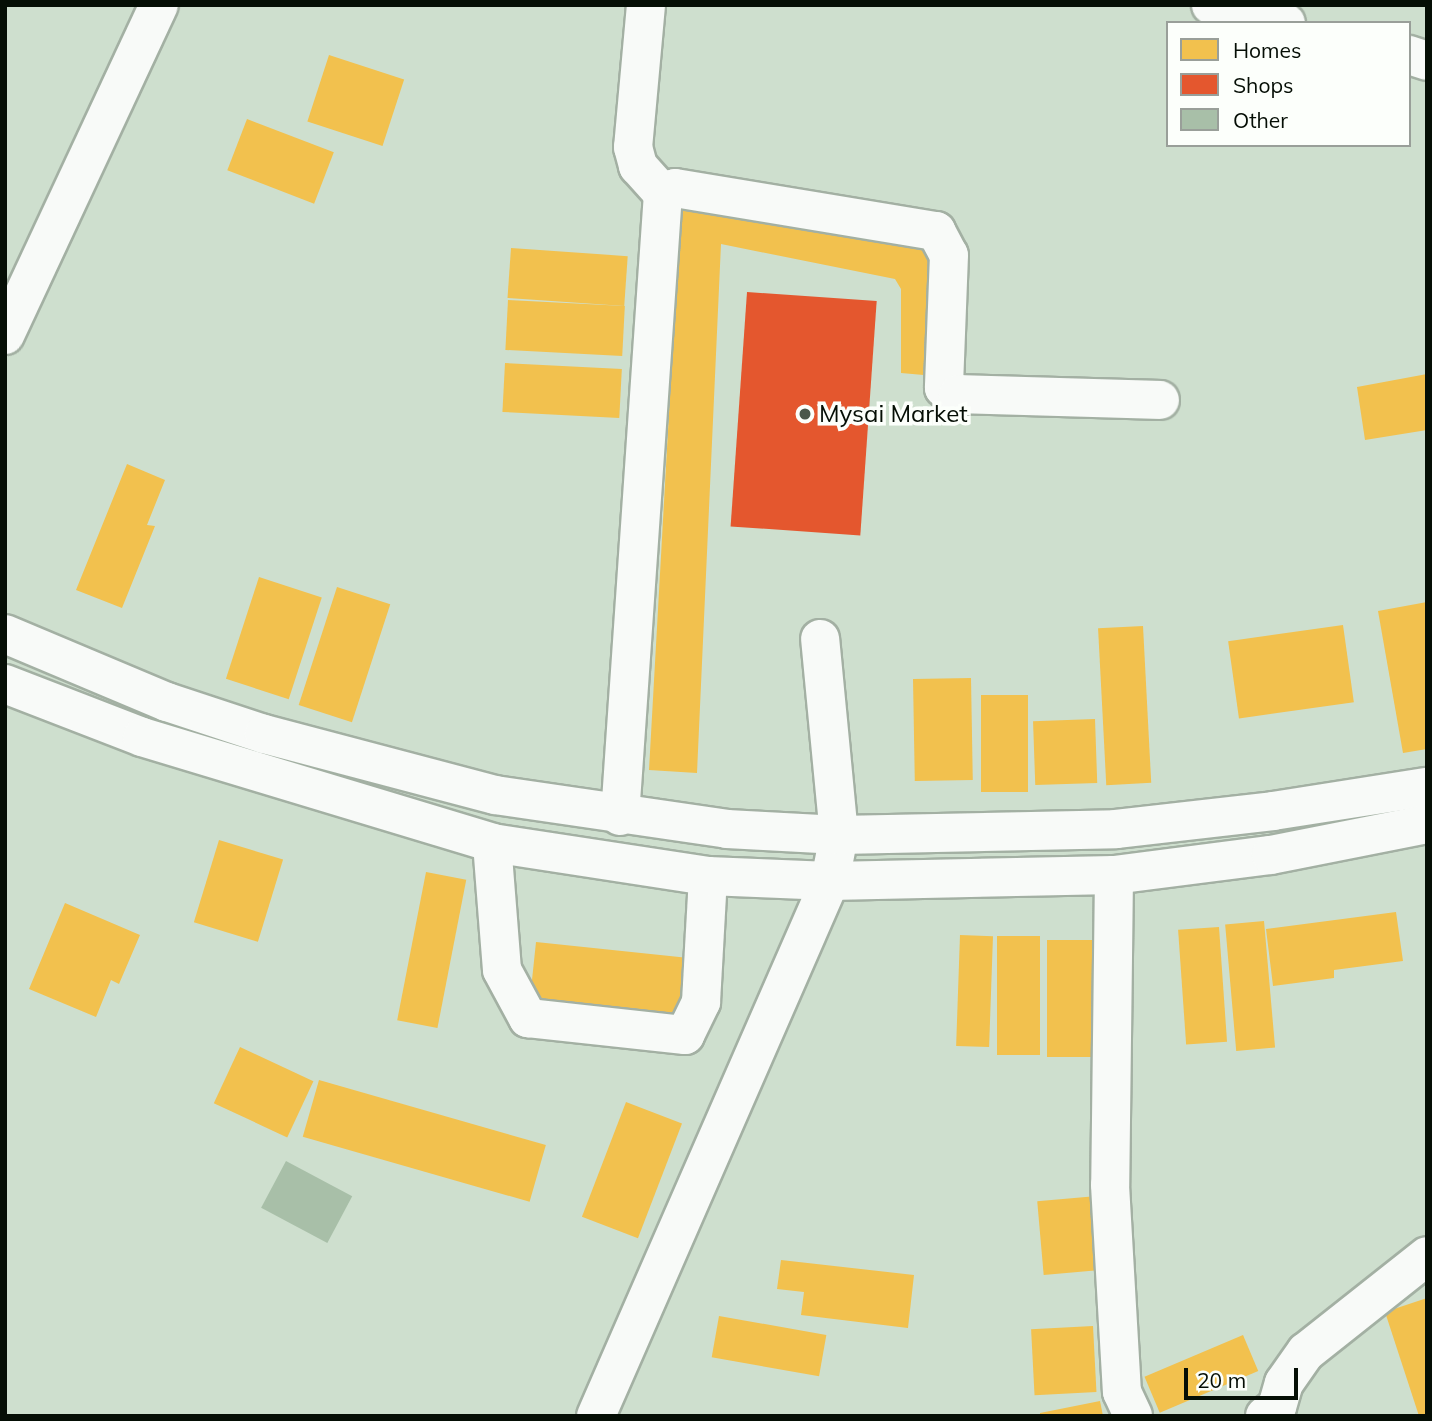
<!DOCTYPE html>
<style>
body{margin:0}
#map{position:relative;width:1432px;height:1421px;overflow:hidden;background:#cedfce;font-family:Mulish,sans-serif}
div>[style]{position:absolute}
.homes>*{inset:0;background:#f2c14e;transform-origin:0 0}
.shops>*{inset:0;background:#e4572e;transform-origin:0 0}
.building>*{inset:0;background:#a8bfa8;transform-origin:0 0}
.roads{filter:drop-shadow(2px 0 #a3b0a3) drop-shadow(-2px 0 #a3b0a3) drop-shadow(0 2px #a3b0a3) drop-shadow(0 -2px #a3b0a3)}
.minor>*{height:38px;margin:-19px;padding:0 19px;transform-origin:19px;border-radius:19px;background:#f8faf8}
.highway>*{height:38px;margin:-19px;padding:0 19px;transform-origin:19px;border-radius:19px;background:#f8faf8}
.dots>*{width:19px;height:19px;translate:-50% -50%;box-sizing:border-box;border:4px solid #fcfffb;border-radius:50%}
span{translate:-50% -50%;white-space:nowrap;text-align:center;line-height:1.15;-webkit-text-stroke:7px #fcfffb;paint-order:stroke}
.poi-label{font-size:24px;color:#050e05}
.left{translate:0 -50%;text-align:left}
.frame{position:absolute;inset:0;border:7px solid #050e05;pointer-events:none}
.legend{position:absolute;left:1166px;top:21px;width:245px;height:126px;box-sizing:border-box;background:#fcfffb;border:2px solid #999f99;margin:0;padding:9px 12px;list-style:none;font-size:21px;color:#050e05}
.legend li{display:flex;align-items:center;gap:14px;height:35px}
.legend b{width:35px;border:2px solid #999f99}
.scale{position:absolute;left:1184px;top:1368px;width:114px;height:32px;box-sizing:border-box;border:4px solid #050e05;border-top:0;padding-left:9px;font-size:21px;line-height:24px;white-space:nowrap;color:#050e05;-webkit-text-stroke:5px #fcfffb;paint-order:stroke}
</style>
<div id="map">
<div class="homes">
<i style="left:329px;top:55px;width:79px;height:70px;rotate:18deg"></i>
<i style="left:247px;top:119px;width:93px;height:55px;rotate:21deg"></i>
<i style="clip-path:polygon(684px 208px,933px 244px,935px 376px,901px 373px,901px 289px,895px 279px,721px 244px,697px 773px,649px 770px,680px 217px)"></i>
<i style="left:511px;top:248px;width:117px;height:50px;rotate:4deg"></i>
<i style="left:508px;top:300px;width:117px;height:50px;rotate:3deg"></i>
<i style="left:505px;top:363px;width:117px;height:49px;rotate:3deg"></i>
<i style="clip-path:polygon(1427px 374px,1427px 430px,1365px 440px,1357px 387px)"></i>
<i style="clip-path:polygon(127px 464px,165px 480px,147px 525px,155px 526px,122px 608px,76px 590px)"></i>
<i style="left:259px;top:577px;width:66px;height:107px;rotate:18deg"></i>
<i style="left:337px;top:587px;width:56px;height:124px;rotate:18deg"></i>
<i style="clip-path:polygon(1427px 602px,1427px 749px,1403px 753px,1378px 611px)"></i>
<i style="left:1343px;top:625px;width:78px;height:116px;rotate:82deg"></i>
<i style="left:1143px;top:626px;width:157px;height:45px;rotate:87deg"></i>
<i style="left:971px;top:678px;width:102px;height:58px;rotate:89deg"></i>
<i style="left:981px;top:695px;width:47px;height:97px"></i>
<i style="left:1095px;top:719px;width:64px;height:62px;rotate:88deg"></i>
<i style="left:219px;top:840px;width:67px;height:86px;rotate:17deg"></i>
<i style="left:426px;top:872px;width:41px;height:151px;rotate:11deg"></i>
<i style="clip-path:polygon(65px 903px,140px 935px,119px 984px,111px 980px,96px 1017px,29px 989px)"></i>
<i style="clip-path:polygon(1396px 912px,1403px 961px,1334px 970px,1334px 978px,1273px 986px,1266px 929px)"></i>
<i style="left:1264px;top:921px;width:127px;height:39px;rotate:85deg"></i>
<i style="left:1219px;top:927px;width:115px;height:41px;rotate:86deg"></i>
<i style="left:960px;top:935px;width:33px;height:111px;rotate:2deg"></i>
<i style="left:1040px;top:936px;width:119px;height:43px;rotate:90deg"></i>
<i style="left:1107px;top:940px;width:117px;height:60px;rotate:90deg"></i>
<i style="left:536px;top:942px;width:156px;height:57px;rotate:6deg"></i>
<i style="left:240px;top:1047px;width:81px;height:62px;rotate:25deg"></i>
<i style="left:319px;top:1080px;width:236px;height:59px;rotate:16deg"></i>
<i style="left:626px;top:1102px;width:60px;height:123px;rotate:21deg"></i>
<i style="left:1097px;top:1196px;width:74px;height:60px;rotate:85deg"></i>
<i style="clip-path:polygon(781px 1260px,914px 1275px,908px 1328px,801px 1315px,804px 1292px,777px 1289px)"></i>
<i style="clip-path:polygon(1427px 1298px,1427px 1416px,1419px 1416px,1385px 1312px)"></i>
<i style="left:719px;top:1316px;width:109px;height:42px;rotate:10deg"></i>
<i style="left:1093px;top:1326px;width:66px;height:62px;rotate:87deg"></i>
<i style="left:1243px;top:1335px;width:39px;height:107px;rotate:67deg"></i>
<i style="clip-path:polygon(1100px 1401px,1103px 1416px,1040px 1416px,1040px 1413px)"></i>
</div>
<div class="shops">
<i style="left:747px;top:292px;width:130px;height:235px;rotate:4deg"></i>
</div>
<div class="building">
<i style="left:286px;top:1161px;width:75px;height:53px;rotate:28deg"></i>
</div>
<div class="roads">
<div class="minor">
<i style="left:646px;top:5px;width:143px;rotate:95.2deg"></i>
<i style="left:633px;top:147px;width:20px;rotate:75deg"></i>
<i style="left:638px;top:166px;width:38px;rotate:48deg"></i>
<i style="left:1211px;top:5px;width:77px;rotate:13.5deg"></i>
<i style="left:1409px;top:55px;width:19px;rotate:18deg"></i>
<i style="left:5px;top:335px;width:364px;rotate:-65deg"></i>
<i style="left:620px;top:816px;width:623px;rotate:-86.05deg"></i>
<i style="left:663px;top:194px;width:13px;rotate:-27deg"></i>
<i style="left:675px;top:188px;width:265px;rotate:9.4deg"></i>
<i style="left:936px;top:231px;width:27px;rotate:62deg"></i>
<i style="left:949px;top:255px;width:133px;rotate:92.2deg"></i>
<i style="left:944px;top:388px;width:15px;rotate:23deg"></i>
<i style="left:958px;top:394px;width:202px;rotate:1.7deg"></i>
<i style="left:492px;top:843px;width:127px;rotate:85.5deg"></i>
<i style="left:502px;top:970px;width:55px;rotate:61.6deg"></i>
<i style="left:528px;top:1018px;width:158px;rotate:6.2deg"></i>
<i style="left:685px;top:1035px;width:37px;rotate:-64deg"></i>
<i style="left:701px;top:1002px;width:126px;rotate:-86.8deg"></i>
<i style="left:1114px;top:875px;width:310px;rotate:90.7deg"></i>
<i style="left:1110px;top:1185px;width:207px;rotate:86.7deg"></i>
<i style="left:1122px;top:1392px;width:26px;rotate:65deg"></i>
<i style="left:596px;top:1416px;width:584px;rotate:-66.38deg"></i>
<i style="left:830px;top:881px;width:47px;rotate:-78.9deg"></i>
<i style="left:839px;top:835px;width:197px;rotate:-95.5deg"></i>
<i style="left:1265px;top:1416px;width:15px;rotate:-37deg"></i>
<i style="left:1277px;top:1407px;width:25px;rotate:-74deg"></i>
<i style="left:1284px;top:1383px;width:38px;rotate:-55deg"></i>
<i style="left:1306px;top:1352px;width:154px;rotate:-38.4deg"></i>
</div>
<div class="highway">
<i style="left:5px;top:634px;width:176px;rotate:22.8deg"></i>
<i style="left:167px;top:702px;width:102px;rotate:18.3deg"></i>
<i style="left:264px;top:734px;width:239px;rotate:14.8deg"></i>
<i style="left:495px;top:795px;width:234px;rotate:8.3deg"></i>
<i style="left:727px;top:829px;width:112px;rotate:3.1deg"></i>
<i style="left:839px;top:835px;width:277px;rotate:-1.2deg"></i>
<i style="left:1116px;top:829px;width:158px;rotate:-6.5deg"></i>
<i style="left:1273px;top:811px;width:156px;rotate:-8.9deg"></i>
<i style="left:5px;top:684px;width:147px;rotate:21.1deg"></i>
<i style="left:142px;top:737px;width:366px;rotate:16.8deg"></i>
<i style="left:492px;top:843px;width:219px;rotate:8.7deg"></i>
<i style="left:708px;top:876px;width:122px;rotate:2.3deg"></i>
<i style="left:830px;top:881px;width:284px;rotate:-1.2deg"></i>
<i style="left:1114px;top:875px;width:158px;rotate:-7.3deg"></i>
<i style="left:1271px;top:855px;width:159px;rotate:-11.2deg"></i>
</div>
</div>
<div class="dots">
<i style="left:805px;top:414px;background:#4b574b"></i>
</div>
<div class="poi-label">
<span class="left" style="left:819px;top:414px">Mysai Market</span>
</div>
<div class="frame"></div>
<ul class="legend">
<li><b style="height:19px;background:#f2c14e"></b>Homes</li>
<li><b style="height:19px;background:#e4572e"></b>Shops</li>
<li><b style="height:19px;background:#a8bfa8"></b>Other</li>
</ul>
<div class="scale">20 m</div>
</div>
